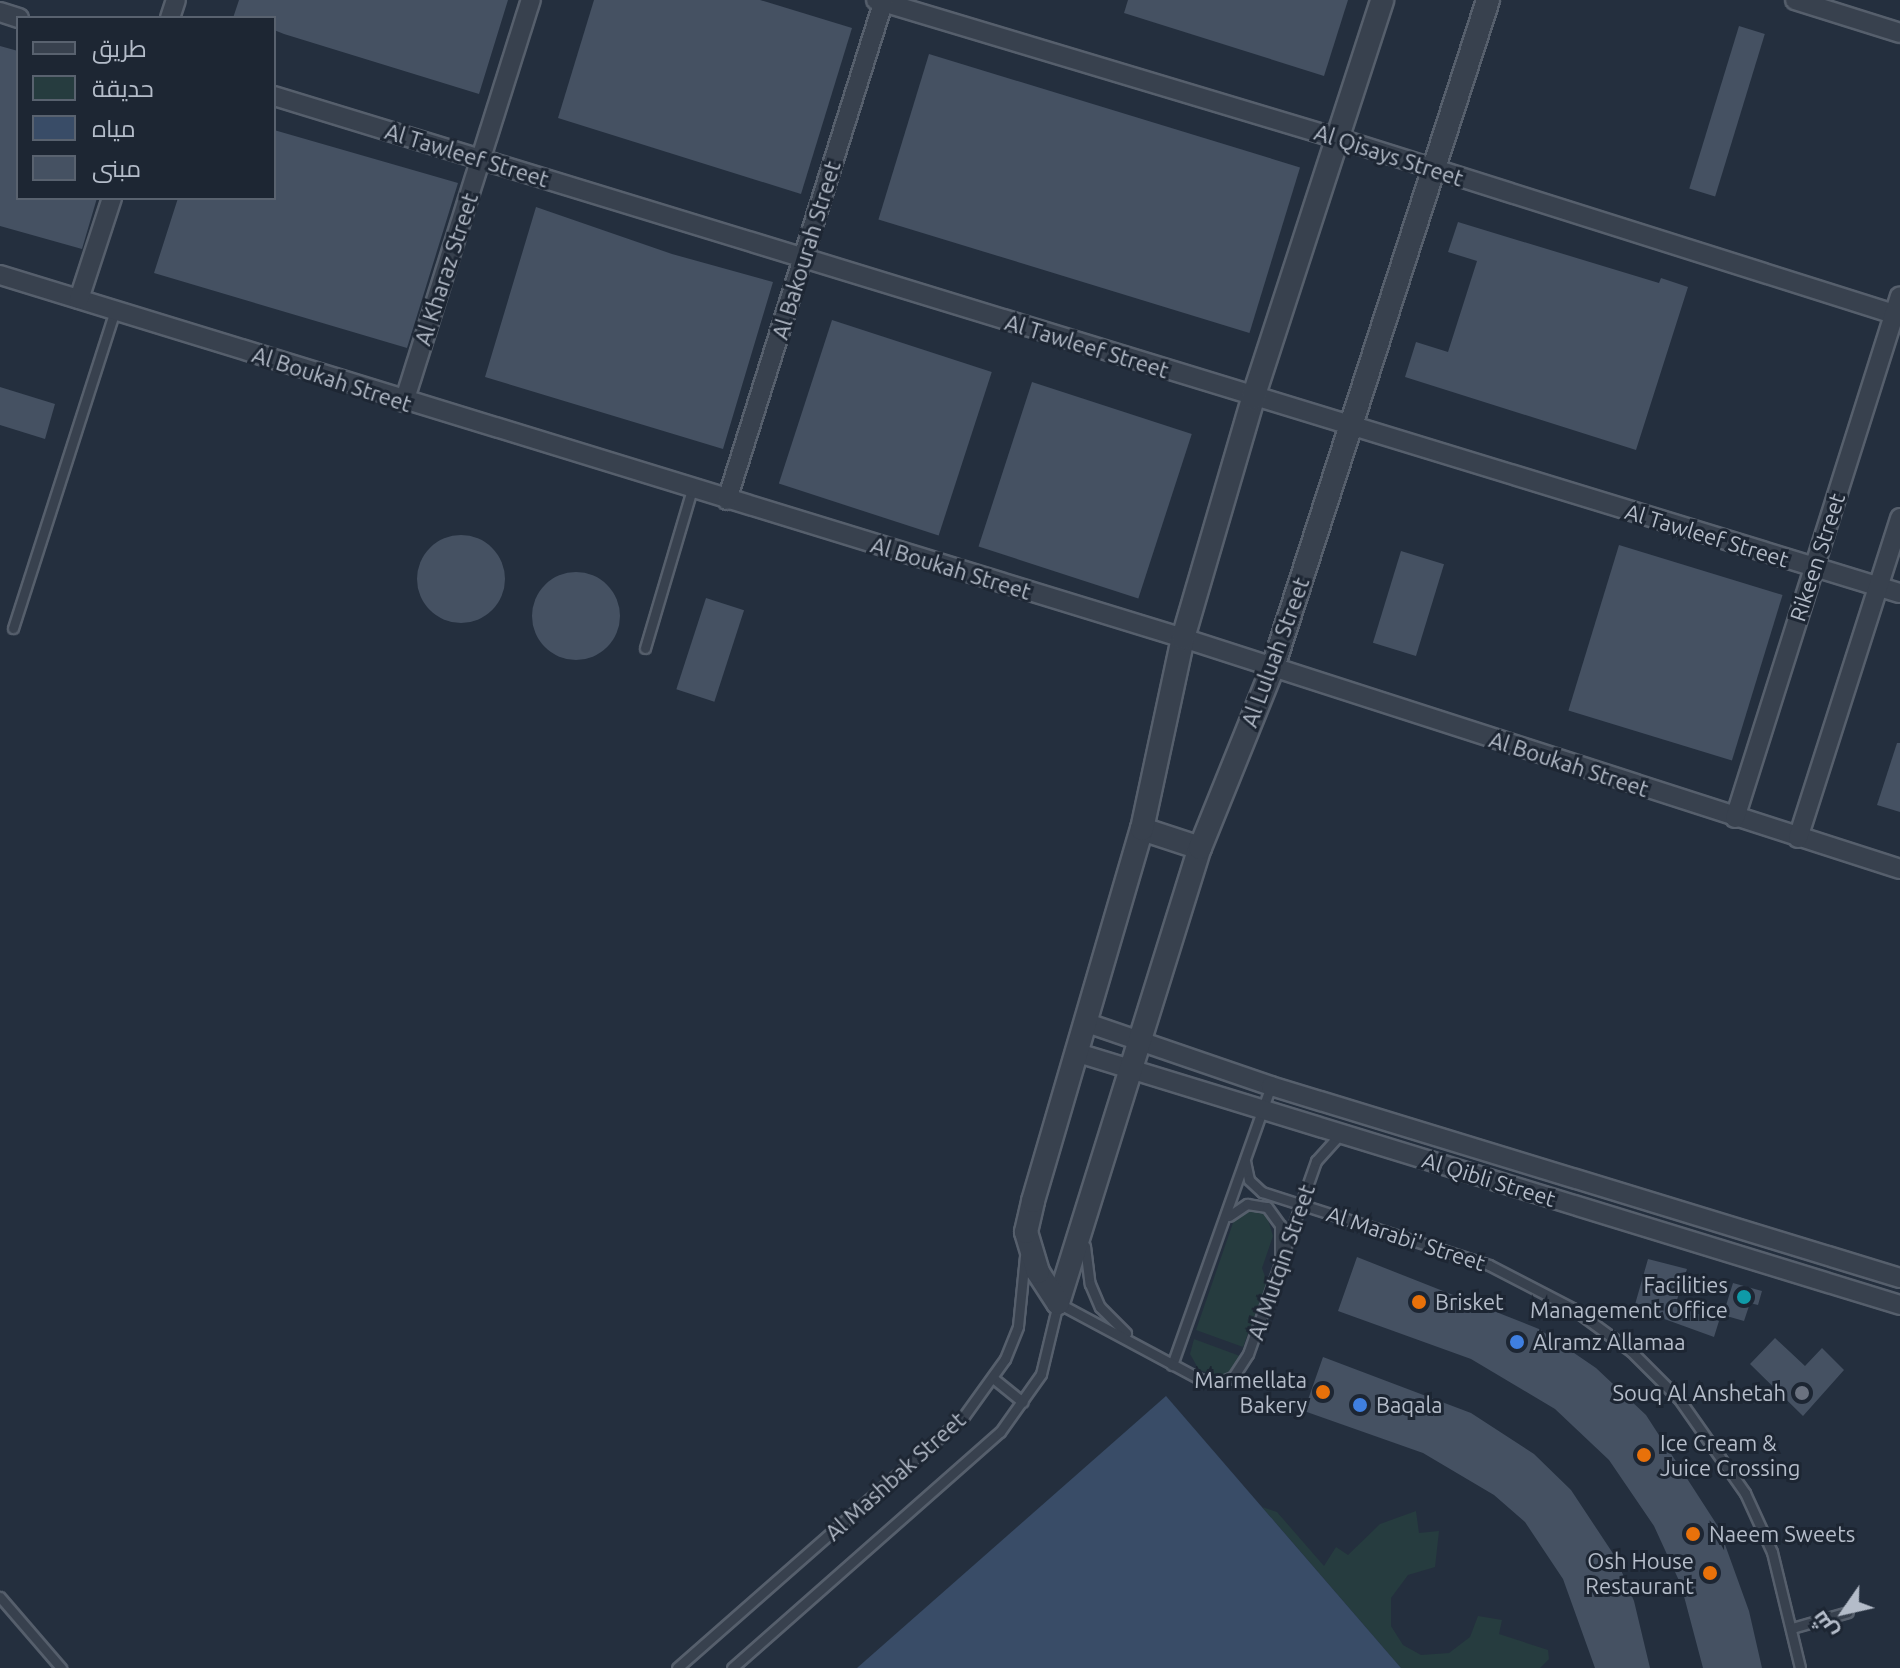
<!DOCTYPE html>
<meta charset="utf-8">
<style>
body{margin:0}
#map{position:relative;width:1900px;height:1668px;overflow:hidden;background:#242f3e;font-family:Ubuntu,Cairo,sans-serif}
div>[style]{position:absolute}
.green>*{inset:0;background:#263c3f}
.water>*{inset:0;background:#394c67}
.building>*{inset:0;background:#455162;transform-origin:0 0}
.round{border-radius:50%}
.roads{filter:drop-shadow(2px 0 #565f6c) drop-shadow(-2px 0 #565f6c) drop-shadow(0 2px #565f6c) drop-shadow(0 -2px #565f6c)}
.service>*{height:9px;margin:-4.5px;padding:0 4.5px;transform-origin:4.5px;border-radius:4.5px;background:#38414e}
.minor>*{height:18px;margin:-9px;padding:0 9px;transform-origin:9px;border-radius:9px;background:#38414e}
.tertiary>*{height:22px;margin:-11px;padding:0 11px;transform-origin:11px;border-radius:11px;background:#38414e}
.dots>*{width:22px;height:22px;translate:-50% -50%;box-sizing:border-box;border:4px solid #1d2633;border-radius:50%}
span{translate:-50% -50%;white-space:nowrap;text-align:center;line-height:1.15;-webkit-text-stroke:6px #1d2633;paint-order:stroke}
.street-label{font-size:22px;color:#b4bcc9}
.poi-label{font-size:22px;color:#b4bcc9}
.right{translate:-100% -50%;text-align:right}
.left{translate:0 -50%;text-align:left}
.legend{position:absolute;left:16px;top:16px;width:260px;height:184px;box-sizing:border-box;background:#1d2633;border:2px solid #59626f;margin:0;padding:10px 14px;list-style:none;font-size:24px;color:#b4bcc9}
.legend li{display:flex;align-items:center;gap:16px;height:40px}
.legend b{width:40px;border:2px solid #59626f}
.north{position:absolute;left:1804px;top:1572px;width:80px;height:80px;-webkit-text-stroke:6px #1d2633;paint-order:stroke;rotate:236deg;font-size:22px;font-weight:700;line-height:32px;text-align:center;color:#b4bcc9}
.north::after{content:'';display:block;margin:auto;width:28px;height:36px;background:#b4bcc9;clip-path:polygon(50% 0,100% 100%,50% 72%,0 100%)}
</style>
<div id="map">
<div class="green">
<i style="clip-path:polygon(1250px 1209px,1266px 1213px,1273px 1236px,1262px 1268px,1267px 1282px,1243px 1347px,1196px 1330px,1234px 1220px)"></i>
<i style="clip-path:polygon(1194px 1339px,1240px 1356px,1235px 1367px,1221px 1377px,1199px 1370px,1190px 1354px)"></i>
<i style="clip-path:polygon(1262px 1507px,1277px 1512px,1324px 1566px,1336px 1547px,1348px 1555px,1380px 1524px,1416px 1511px,1419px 1533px,1439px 1531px,1435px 1567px,1408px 1575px,1391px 1598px,1391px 1626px,1403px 1645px,1421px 1655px,1449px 1653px,1470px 1637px,1478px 1616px,1502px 1620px,1499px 1634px,1548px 1650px,1549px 1659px,1540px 1668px,1401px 1668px)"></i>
</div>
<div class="water">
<i style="clip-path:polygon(1166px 1396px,1401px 1668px,857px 1668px,899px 1631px)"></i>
</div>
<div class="building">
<i style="clip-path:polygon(239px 0,508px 0,479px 94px,284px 34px,274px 30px,274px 18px,233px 18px)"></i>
<i style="clip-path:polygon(594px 0,760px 0,852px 28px,801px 194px,558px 118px)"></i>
<i style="clip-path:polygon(1128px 0,1348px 0,1324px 76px,1124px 13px)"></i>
<i style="left:1739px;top:26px;width:27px;height:170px;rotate:17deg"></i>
<i style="clip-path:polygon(0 46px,18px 51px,18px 198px,97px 198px,82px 249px,0 226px)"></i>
<i style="left:929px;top:54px;width:388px;height:173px;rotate:17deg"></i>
<i style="clip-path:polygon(274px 130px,458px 183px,407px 348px,154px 273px,178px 198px,274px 198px)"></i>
<i style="clip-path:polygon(536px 207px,672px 254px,773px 282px,723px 449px,485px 377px)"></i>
<i style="clip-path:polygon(1458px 222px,1659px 283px,1661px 278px,1688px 287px,1636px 450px,1405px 377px,1416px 342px,1448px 352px,1477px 261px,1448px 252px)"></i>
<i style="left:832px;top:320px;width:168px;height:172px;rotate:18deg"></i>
<i style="left:1032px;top:382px;width:168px;height:173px;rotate:18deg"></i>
<i style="clip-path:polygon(0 387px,55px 404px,45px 439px,0 425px)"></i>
<i class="round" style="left:417px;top:535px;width:88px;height:88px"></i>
<i style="left:1619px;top:545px;width:171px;height:173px;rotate:17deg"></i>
<i style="left:1401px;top:551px;width:45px;height:96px;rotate:17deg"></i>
<i class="round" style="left:532px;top:572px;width:88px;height:88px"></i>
<i style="left:706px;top:598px;width:40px;height:96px;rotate:18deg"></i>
<i style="clip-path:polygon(1897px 743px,1900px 743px,1900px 812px,1877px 805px)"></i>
<i style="clip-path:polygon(1357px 1257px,1539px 1329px,1596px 1368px,1646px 1415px,1719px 1528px,1749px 1611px,1762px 1668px,1703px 1668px,1681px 1585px,1654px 1526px,1609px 1460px,1555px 1409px,1471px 1359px,1338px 1311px)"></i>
<i style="clip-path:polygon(1648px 1259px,1687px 1269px,1675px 1306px,1719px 1321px,1714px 1337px,1634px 1308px)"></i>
<i style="clip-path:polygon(1733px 1283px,1762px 1291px,1758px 1305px,1750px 1303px,1744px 1321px,1723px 1315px)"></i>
<i style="clip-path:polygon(1775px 1338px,1805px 1366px,1822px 1348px,1844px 1370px,1803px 1416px,1750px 1364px)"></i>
<i style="clip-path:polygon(1323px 1357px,1471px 1413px,1534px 1454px,1571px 1490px,1616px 1558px,1634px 1601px,1650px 1668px,1595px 1668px,1563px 1579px,1525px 1522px,1494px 1495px,1423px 1453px,1304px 1411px)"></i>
</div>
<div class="roads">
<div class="service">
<i style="left:13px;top:628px;width:334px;rotate:-72.2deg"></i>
<i style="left:645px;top:648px;width:166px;rotate:-73.5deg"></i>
<i style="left:1245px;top:1161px;width:19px;rotate:78deg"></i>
<i style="left:1249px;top:1180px;width:18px;rotate:43deg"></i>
<i style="left:1262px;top:1192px;width:238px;rotate:17.8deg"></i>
<i style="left:1489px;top:1265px;width:93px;rotate:27.4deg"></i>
<i style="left:1572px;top:1308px;width:73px;rotate:36.1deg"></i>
<i style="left:1631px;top:1351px;width:68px;rotate:45deg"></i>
<i style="left:1679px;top:1399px;width:115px;rotate:54.9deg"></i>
<i style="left:1745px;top:1493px;width:65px;rotate:65.4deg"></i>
<i style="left:1772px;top:1552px;width:119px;rotate:76.4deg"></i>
<i style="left:1229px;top:1216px;width:22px;rotate:-34deg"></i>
<i style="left:1247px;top:1204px;width:20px;rotate:9deg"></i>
<i style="left:1267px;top:1207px;width:22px;rotate:54deg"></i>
<i style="left:1280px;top:1225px;width:32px;rotate:90deg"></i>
<i style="left:1085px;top:1246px;width:38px;rotate:83deg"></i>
<i style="left:1090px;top:1284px;width:25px;rotate:67deg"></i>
<i style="left:1100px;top:1307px;width:37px;rotate:45deg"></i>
<i style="left:1172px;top:1365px;width:296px;rotate:-70.5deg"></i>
<i style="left:993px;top:1378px;width:38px;rotate:39deg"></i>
<i style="left:0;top:1597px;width:94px;rotate:49.3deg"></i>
<i style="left:1792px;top:1628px;width:58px;rotate:-15.9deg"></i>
<i style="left:677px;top:1668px;width:382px;rotate:-41.3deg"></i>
<i style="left:964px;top:1416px;width:70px;rotate:-54.3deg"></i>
<i style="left:1005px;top:1359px;width:35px;rotate:-68deg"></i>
<i style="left:1018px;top:1326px;width:70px;rotate:-84.3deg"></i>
<i style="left:732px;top:1668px;width:357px;rotate:-41.4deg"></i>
<i style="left:1000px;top:1432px;width:71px;rotate:-54.7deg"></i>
<i style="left:1041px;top:1374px;width:73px;rotate:-76.5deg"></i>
<i style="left:1058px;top:1303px;width:161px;rotate:28.2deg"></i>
<i style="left:1200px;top:1379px;width:18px;rotate:13deg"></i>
<i style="left:1218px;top:1383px;width:16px;rotate:-22deg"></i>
<i style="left:1233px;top:1377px;width:27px;rotate:-57deg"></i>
<i style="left:1248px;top:1354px;width:205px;rotate:-70.6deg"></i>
<i style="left:1316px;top:1161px;width:38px;rotate:-48deg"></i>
</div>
<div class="minor">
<i style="left:876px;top:0;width:484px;rotate:16.7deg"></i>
<i style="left:1340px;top:139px;width:587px;rotate:17.54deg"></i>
<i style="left:1795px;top:0;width:110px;rotate:17.4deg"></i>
<i style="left:0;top:12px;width:20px;rotate:18deg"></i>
<i style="left:170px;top:18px;width:19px;rotate:-72deg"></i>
<i style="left:274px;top:96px;width:1700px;rotate:17deg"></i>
<i style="left:0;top:275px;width:1237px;rotate:17.06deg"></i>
<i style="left:1183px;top:638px;width:753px;rotate:17.86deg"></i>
<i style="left:79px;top:299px;width:106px;rotate:-71.9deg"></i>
<i style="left:404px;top:402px;width:422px;rotate:-72.5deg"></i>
<i style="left:727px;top:500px;width:524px;rotate:-72.57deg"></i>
<i style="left:1735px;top:818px;width:547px;rotate:-72.46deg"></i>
<i style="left:1798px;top:838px;width:336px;rotate:-72.3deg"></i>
<i style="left:1087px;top:1023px;width:194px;rotate:18.9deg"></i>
<i style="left:1271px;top:1086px;width:658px;rotate:16.97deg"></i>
<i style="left:1078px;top:1053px;width:860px;rotate:17.04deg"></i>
</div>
<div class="tertiary">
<i style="left:1142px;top:829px;width:61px;rotate:18.1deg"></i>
<i style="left:1058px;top:1303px;width:477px;rotate:-72.7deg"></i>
<i style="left:1200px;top:848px;width:195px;rotate:-68deg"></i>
<i style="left:1273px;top:667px;width:701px;rotate:-72.13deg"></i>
<i style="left:1058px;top:1303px;width:37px;rotate:-123deg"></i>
<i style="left:1038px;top:1272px;width:42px;rotate:-106.7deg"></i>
<i style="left:1026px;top:1232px;width:32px;rotate:-77deg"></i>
<i style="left:1033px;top:1201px;width:388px;rotate:-73.7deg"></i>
<i style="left:1142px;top:829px;width:195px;rotate:-77.9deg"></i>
<i style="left:1183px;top:638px;width:250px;rotate:-73.7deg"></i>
<i style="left:1253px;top:398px;width:418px;rotate:-72deg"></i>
</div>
</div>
<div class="dots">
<i style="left:1744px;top:1297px;background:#0f9aa8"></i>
<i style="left:1419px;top:1302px;background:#e8710a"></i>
<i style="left:1517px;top:1342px;background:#3f7fe0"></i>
<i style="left:1323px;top:1392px;background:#e8710a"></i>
<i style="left:1802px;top:1393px;background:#6b7280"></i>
<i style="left:1360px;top:1405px;background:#3f7fe0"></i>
<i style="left:1644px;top:1455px;background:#e8710a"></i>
<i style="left:1693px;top:1534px;background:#e8710a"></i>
<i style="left:1710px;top:1573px;background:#e8710a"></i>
</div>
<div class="street-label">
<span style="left:467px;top:155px;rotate:17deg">Al Tawleef Street</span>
<span style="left:1389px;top:155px;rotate:18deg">Al Qisays Street</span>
<span style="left:806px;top:250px;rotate:-73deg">Al Bakourah Street</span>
<span style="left:446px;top:269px;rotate:-72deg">Al Kharaz Street</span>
<span style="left:1087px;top:346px;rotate:17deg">Al Tawleef Street</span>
<span style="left:332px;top:379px;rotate:18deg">Al Boukah Street</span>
<span style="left:1707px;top:535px;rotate:17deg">Al Tawleef Street</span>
<span style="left:1817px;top:557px;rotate:-72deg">Rikeen Street</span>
<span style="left:951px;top:568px;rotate:17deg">Al Boukah Street</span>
<span style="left:1275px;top:652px;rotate:-70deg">Al Luluah Street</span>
<span style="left:1569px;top:764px;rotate:18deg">Al Boukah Street</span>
<span style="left:1489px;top:1179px;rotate:17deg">Al Qibli Street</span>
<span style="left:1406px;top:1238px;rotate:18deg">Al Marabi' Street</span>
<span style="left:1281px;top:1262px;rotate:-71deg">Al Mutqin Street</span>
<span style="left:895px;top:1476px;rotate:-42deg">Al Mashbak Street</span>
</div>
<div class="poi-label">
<span class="right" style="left:1728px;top:1297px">Facilities<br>Management Office</span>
<span class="left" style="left:1435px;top:1302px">Brisket</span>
<span class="left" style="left:1533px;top:1342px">Alramz Allamaa</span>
<span class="right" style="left:1307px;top:1392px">Marmellata<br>Bakery</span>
<span class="right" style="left:1786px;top:1393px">Souq Al Anshetah</span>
<span class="left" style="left:1376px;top:1405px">Baqala</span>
<span class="left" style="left:1660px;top:1455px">Ice Cream &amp;<br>Juice Crossing</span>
<span class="left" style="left:1709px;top:1534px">Naeem Sweets</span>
<span class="right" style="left:1694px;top:1573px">Osh House<br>Restaurant</span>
</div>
<ul class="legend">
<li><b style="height:10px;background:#38414e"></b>طريق</li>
<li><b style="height:22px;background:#263c3f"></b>حديقة</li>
<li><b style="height:22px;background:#394c67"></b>مياه</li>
<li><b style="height:22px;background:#455162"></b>مبنى</li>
</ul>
<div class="north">ش</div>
</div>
